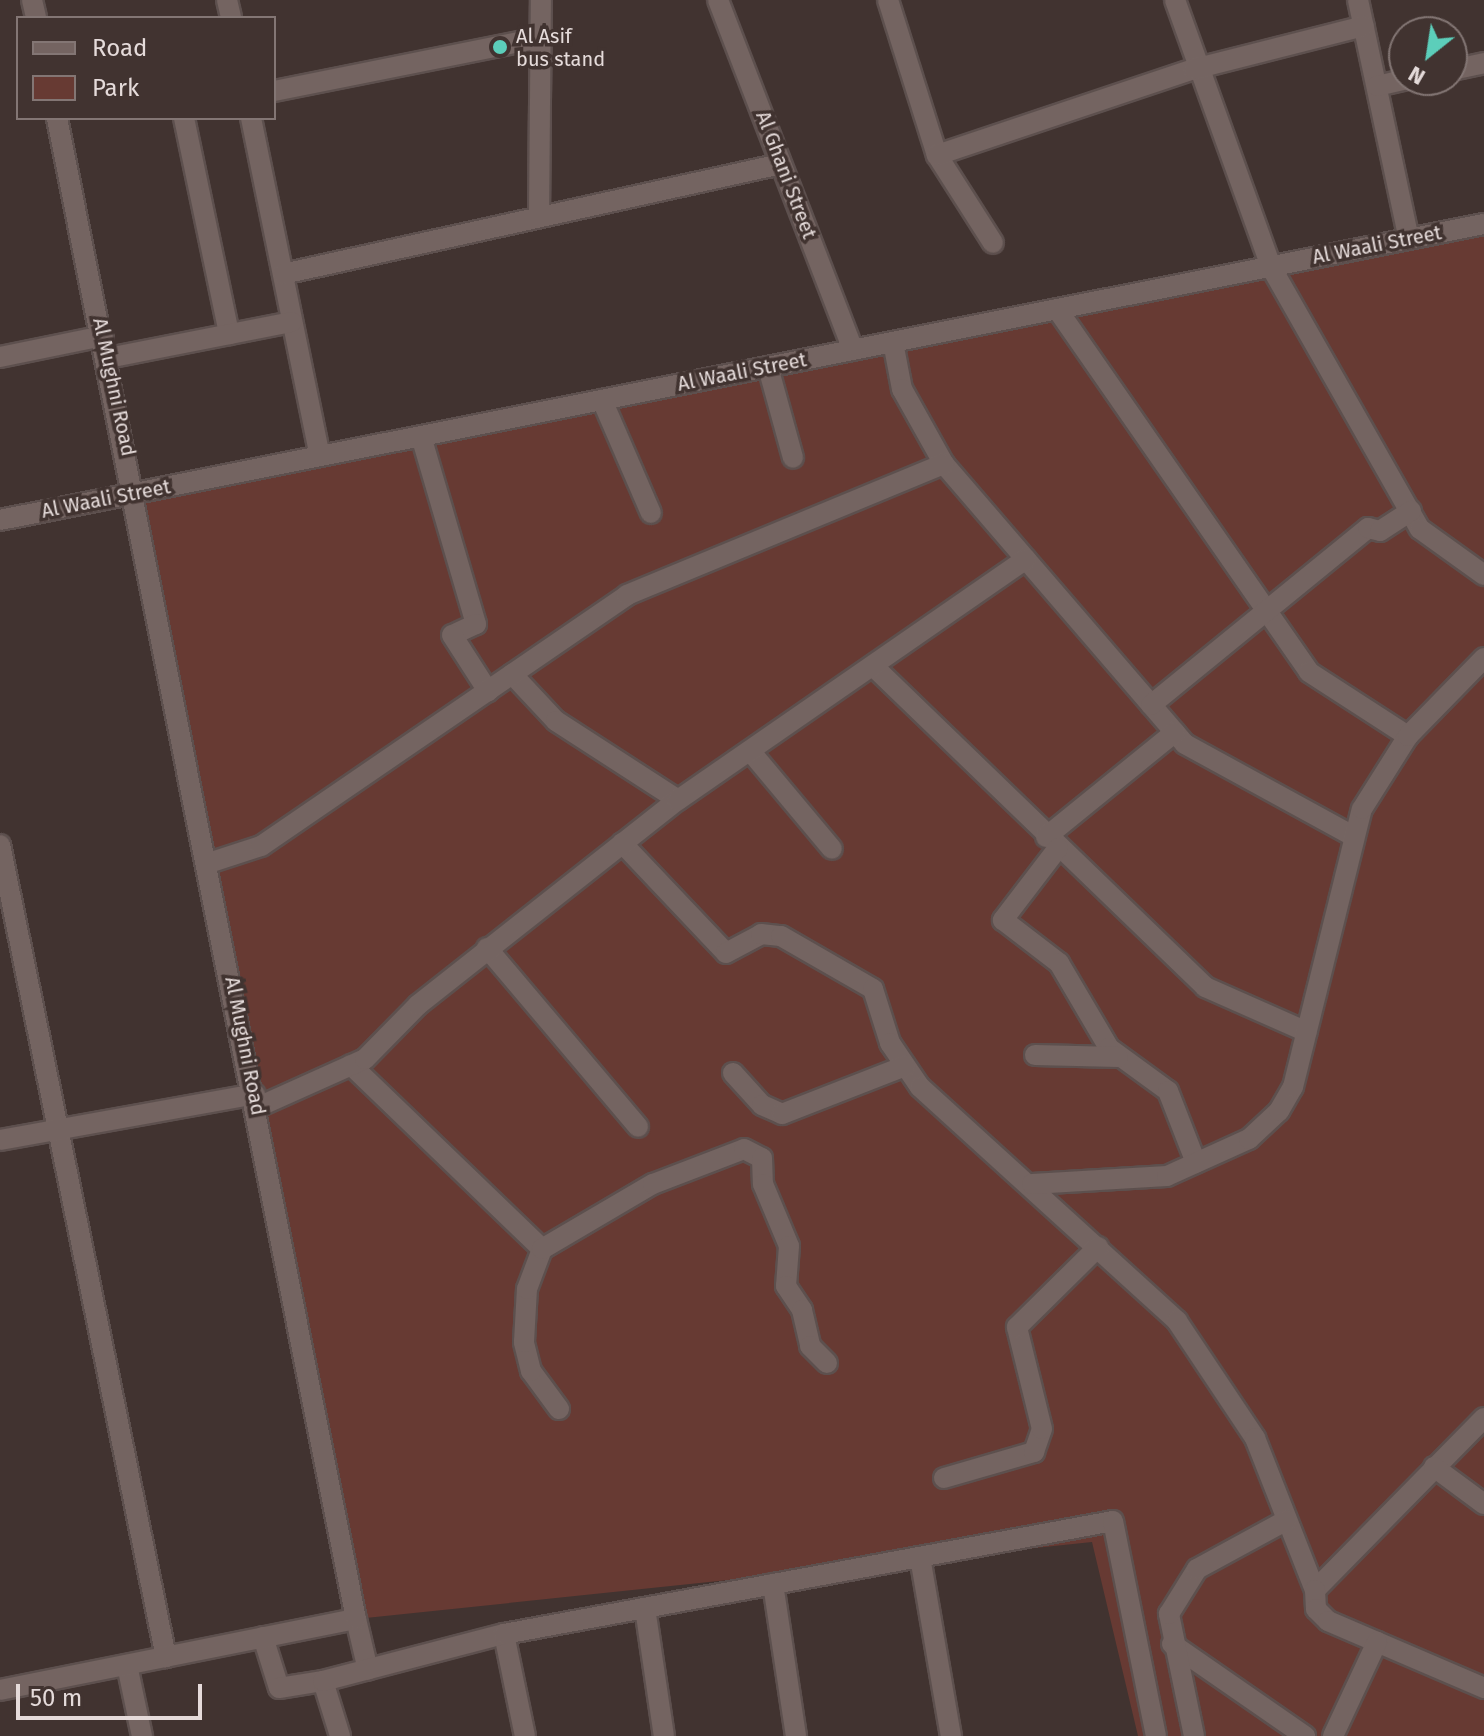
<!DOCTYPE html>
<style>
body{margin:0}
#map{position:relative;width:1484px;height:1736px;overflow:hidden;background:#413330;font-family:"Fira Sans",sans-serif}
div>[style]{position:absolute}
.green>*{inset:0;background:#673a33}
.roads{filter:drop-shadow(2px 0 #5d504e) drop-shadow(-2px 0 #5d504e) drop-shadow(0 2px #5d504e) drop-shadow(0 -2px #5d504e)}
.minor>*{height:20px;margin:-10px;padding:0 10px;transform-origin:10px;border-radius:10px;background:#746461}
.tertiary>*{height:20px;margin:-10px;padding:0 10px;transform-origin:10px;border-radius:10px;background:#746461}
.dots>*{width:22px;height:22px;translate:-50% -50%;box-sizing:border-box;border:4px solid #413330;border-radius:50%}
span{translate:-50% -50%;white-space:nowrap;text-align:center;line-height:1.15;-webkit-text-stroke:7px #413330;paint-order:stroke}
.poi-label{font-size:20px;color:#e5dbda}
.left{translate:0 -50%;text-align:left}
.street-label{font-size:20px;color:#e5dbda}
.legend{position:absolute;left:16px;top:16px;width:260px;height:104px;box-sizing:border-box;background:#413330;border:2px solid #837674;margin:0;padding:10px 14px;list-style:none;font-size:24px;color:#e5dbda}
.legend li{display:flex;align-items:center;gap:16px;height:40px}
.legend b{width:40px;border:2px solid #837674}
.north{position:absolute;left:1388px;top:16px;width:80px;height:80px;box-sizing:border-box;background:#413330;border:2px solid #837674;border-radius:50%;rotate:210deg;font-size:22px;font-weight:700;line-height:32px;text-align:center;color:#e5dbda}
.north::after{content:'';display:block;margin:auto;width:28px;height:36px;background:#5cceba;clip-path:polygon(50% 0,100% 100%,50% 72%,0 100%)}
.scale{position:absolute;left:16px;top:1684px;width:186px;height:36px;box-sizing:border-box;border:4px solid #e5dbda;border-top:0;padding-left:10px;font-size:24px;line-height:28px;white-space:nowrap;color:#e5dbda;-webkit-text-stroke:6px #413330;paint-order:stroke}
</style>
<div id="map">
<div class="green">
<i style="clip-path:polygon(1484px 223px,1484px 1736px,1138px 1736px,1092px 1542px,356px 1619px,136px 493px)"></i>
</div>
<div class="roads">
<div class="minor">
<i style="left:32px;top:0;width:18px;rotate:77deg"></i>
<i style="left:227px;top:0;width:18px;rotate:77deg"></i>
<i style="left:718px;top:0;width:375px;rotate:68.9deg"></i>
<i style="left:888px;top:0;width:163px;rotate:72.5deg"></i>
<i style="left:937px;top:155px;width:104px;rotate:57.5deg"></i>
<i style="left:1175px;top:0;width:284px;rotate:70.2deg"></i>
<i style="left:1271px;top:267px;width:301px;rotate:60.4deg"></i>
<i style="left:1420px;top:529px;width:79px;rotate:35.7deg"></i>
<i style="left:1358px;top:0;width:244px;rotate:78deg"></i>
<i style="left:1452px;top:70px;width:33px;rotate:-12deg"></i>
<i style="left:1377px;top:86px;width:28px;rotate:-13deg"></i>
<i style="left:274px;top:91px;width:275px;rotate:-11.3deg"></i>
<i style="left:184px;top:118px;width:221px;rotate:78.2deg"></i>
<i style="left:251px;top:118px;width:345px;rotate:78.5deg"></i>
<i style="left:937px;top:155px;width:271px;rotate:-18.5deg"></i>
<i style="left:1194px;top:69px;width:175px;rotate:-14.2deg"></i>
<i style="left:539px;top:217px;width:217px;rotate:-89.5deg"></i>
<i style="left:283px;top:274px;width:510px;rotate:-12.46deg"></i>
<i style="left:1057px;top:309px;width:442px;rotate:55.2deg"></i>
<i style="left:1309px;top:672px;width:118px;rotate:32.9deg"></i>
<i style="left:893px;top:342px;width:48px;rotate:79.2deg"></i>
<i style="left:902px;top:389px;width:86px;rotate:60.8deg"></i>
<i style="left:944px;top:464px;width:369px;rotate:49.3deg"></i>
<i style="left:1185px;top:744px;width:192px;rotate:28.7deg"></i>
<i style="left:0;top:357px;width:105px;rotate:-11.5deg"></i>
<i style="left:108px;top:358px;width:187px;rotate:-11.1deg"></i>
<i style="left:768px;top:367px;width:94px;rotate:74.6deg"></i>
<i style="left:602px;top:400px;width:123px;rotate:66.6deg"></i>
<i style="left:421px;top:436px;width:196px;rotate:73.7deg"></i>
<i style="left:476px;top:624px;width:26px;rotate:155deg"></i>
<i style="left:452px;top:635px;width:67px;rotate:57.3deg"></i>
<i style="left:873px;top:666px;width:462px;rotate:44deg"></i>
<i style="left:1205px;top:987px;width:111px;rotate:23.8deg"></i>
<i style="left:512px;top:674px;width:64px;rotate:46.9deg"></i>
<i style="left:556px;top:721px;width:145px;rotate:32.9deg"></i>
<i style="left:1151px;top:705px;width:280px;rotate:-39.2deg"></i>
<i style="left:1368px;top:528px;width:12px;rotate:14deg"></i>
<i style="left:1380px;top:531px;width:37px;rotate:-33deg"></i>
<i style="left:751px;top:752px;width:126px;rotate:50.1deg"></i>
<i style="left:1046px;top:837px;width:166px;rotate:-39.1deg"></i>
<i style="left:622px;top:843px;width:151px;rotate:46.6deg"></i>
<i style="left:726px;top:953px;width:40px;rotate:-28deg"></i>
<i style="left:761px;top:934px;width:20px;rotate:6deg"></i>
<i style="left:781px;top:936px;width:106px;rotate:29.9deg"></i>
<i style="left:873px;top:989px;width:57px;rotate:72.5deg"></i>
<i style="left:890px;top:1043px;width:53px;rotate:55.7deg"></i>
<i style="left:920px;top:1087px;width:348px;rotate:42.3deg"></i>
<i style="left:1177px;top:1321px;width:141px;rotate:56.3deg"></i>
<i style="left:1255px;top:1438px;width:163px;rotate:68.5deg"></i>
<i style="left:0;top:845px;width:829px;rotate:78.45deg"></i>
<i style="left:1058px;top:848px;width:91px;rotate:127.4deg"></i>
<i style="left:1003px;top:920px;width:71px;rotate:37.5deg"></i>
<i style="left:1059px;top:963px;width:99px;rotate:59.5deg"></i>
<i style="left:1109px;top:1048px;width:73px;rotate:36.1deg"></i>
<i style="left:1168px;top:1091px;width:77px;rotate:68.7deg"></i>
<i style="left:209px;top:863px;width:55px;rotate:-18.1deg"></i>
<i style="left:261px;top:846px;width:444px;rotate:-34.4deg"></i>
<i style="left:627px;top:595px;width:343px;rotate:-22.5deg"></i>
<i style="left:487px;top:948px;width:234px;rotate:49.8deg"></i>
<i style="left:1035px;top:1055px;width:83px;rotate:1.4deg"></i>
<i style="left:351px;top:1065px;width:265px;rotate:43.9deg"></i>
<i style="left:733px;top:1073px;width:43px;rotate:47.8deg"></i>
<i style="left:762px;top:1105px;width:22px;rotate:24deg"></i>
<i style="left:782px;top:1114px;width:132px;rotate:-21.3deg"></i>
<i style="left:258px;top:1107px;width:117px;rotate:-24.2deg"></i>
<i style="left:365px;top:1059px;width:76px;rotate:-45.5deg"></i>
<i style="left:418px;top:1005px;width:331px;rotate:-38.3deg"></i>
<i style="left:678px;top:800px;width:423px;rotate:-34.7deg"></i>
<i style="left:0;top:1140px;width:259px;rotate:-10.2deg"></i>
<i style="left:1032px;top:1184px;width:135px;rotate:-3.4deg"></i>
<i style="left:1167px;top:1176px;width:90px;rotate:-24.3deg"></i>
<i style="left:1249px;top:1139px;width:41px;rotate:-43deg"></i>
<i style="left:1279px;top:1111px;width:28px;rotate:-60deg"></i>
<i style="left:1293px;top:1087px;width:286px;rotate:-76.1deg"></i>
<i style="left:1362px;top:809px;width:86px;rotate:-57.8deg"></i>
<i style="left:1408px;top:736px;width:109px;rotate:-45.7deg"></i>
<i style="left:559px;top:1409px;width:47px;rotate:-126.4deg"></i>
<i style="left:531px;top:1371px;width:30px;rotate:-104deg"></i>
<i style="left:524px;top:1342px;width:53px;rotate:-86.8deg"></i>
<i style="left:527px;top:1289px;width:43px;rotate:-69.4deg"></i>
<i style="left:542px;top:1249px;width:129px;rotate:-30.4deg"></i>
<i style="left:653px;top:1184px;width:97px;rotate:-21deg"></i>
<i style="left:744px;top:1149px;width:20px;rotate:27deg"></i>
<i style="left:762px;top:1158px;width:26px;rotate:88deg"></i>
<i style="left:763px;top:1184px;width:67px;rotate:67.2deg"></i>
<i style="left:789px;top:1246px;width:40px;rotate:94.3deg"></i>
<i style="left:786px;top:1286px;width:29px;rotate:56deg"></i>
<i style="left:802px;top:1310px;width:37px;rotate:77deg"></i>
<i style="left:810px;top:1346px;width:24px;rotate:45deg"></i>
<i style="left:1484px;top:1418px;width:241px;rotate:134.5deg"></i>
<i style="left:1315px;top:1590px;width:19px;rotate:87deg"></i>
<i style="left:1316px;top:1609px;width:17px;rotate:45deg"></i>
<i style="left:1328px;top:1621px;width:170px;rotate:23.2deg"></i>
<i style="left:1434px;top:1467px;width:62px;rotate:36.5deg"></i>
<i style="left:944px;top:1478px;width:94px;rotate:-16.1deg"></i>
<i style="left:1034px;top:1452px;width:24px;rotate:-71deg"></i>
<i style="left:1042px;top:1429px;width:105px;rotate:-103.8deg"></i>
<i style="left:1017px;top:1327px;width:114px;rotate:-44.6deg"></i>
<i style="left:920px;top:1557px;width:182px;rotate:80.2deg"></i>
<i style="left:773px;top:1584px;width:154px;rotate:81.4deg"></i>
<i style="left:645px;top:1608px;width:129px;rotate:81.6deg"></i>
<i style="left:356px;top:1619px;width:52px;rotate:76.8deg"></i>
<i style="left:504px;top:1634px;width:104px;rotate:78.4deg"></i>
<i style="left:263px;top:1637px;width:53px;rotate:72.6deg"></i>
<i style="left:279px;top:1688px;width:45px;rotate:-9deg"></i>
<i style="left:323px;top:1681px;width:58px;rotate:72.8deg"></i>
<i style="left:1172px;top:1644px;width:162px;rotate:34.7deg"></i>
<i style="left:127px;top:1665px;width:73px;rotate:78.1deg"></i>
<i style="left:323px;top:1681px;width:187px;rotate:-14.6deg"></i>
<i style="left:504px;top:1634px;width:619px;rotate:-10.51deg"></i>
<i style="left:1113px;top:1521px;width:219px;rotate:78.7deg"></i>
<i style="left:0;top:1690px;width:363px;rotate:-11.3deg"></i>
<i style="left:356px;top:1619px;width:1530px;rotate:-101.27deg"></i>
<i style="left:1194px;top:1736px;width:125px;rotate:-101.6deg"></i>
<i style="left:1169px;top:1614px;width:53px;rotate:-58.1deg"></i>
<i style="left:1197px;top:1569px;width:102px;rotate:-28.6deg"></i>
<i style="left:1333px;top:1736px;width:104px;rotate:-64.9deg"></i>
</div>
<div class="tertiary">
<i style="left:0;top:520px;width:1513px;rotate:-11.28deg"></i>
</div>
</div>
<div class="dots">
<i style="left:500px;top:47px;background:#5cceba"></i>
</div>
<div class="poi-label">
<span class="left" style="left:516px;top:48px">Al Asif<br>bus stand</span>
</div>
<div class="street-label">
<span style="left:786px;top:175px;rotate:69deg">Al Ghani Street</span>
<span style="left:1377px;top:245px;rotate:-11deg">Al Waali Street</span>
<span style="left:742px;top:372px;rotate:-11deg">Al Waali Street</span>
<span style="left:114px;top:387px;rotate:78deg">Al Mughni Road</span>
<span style="left:106px;top:499px;rotate:-11deg">Al Waali Street</span>
<span style="left:245px;top:1046px;rotate:79deg">Al Mughni Road</span>
</div>
<ul class="legend">
<li><b style="height:10px;background:#746461"></b>Road</li>
<li><b style="height:22px;background:#673a33"></b>Park</li>
</ul>
<div class="north">N</div>
<div class="scale">50 m</div>
</div>
